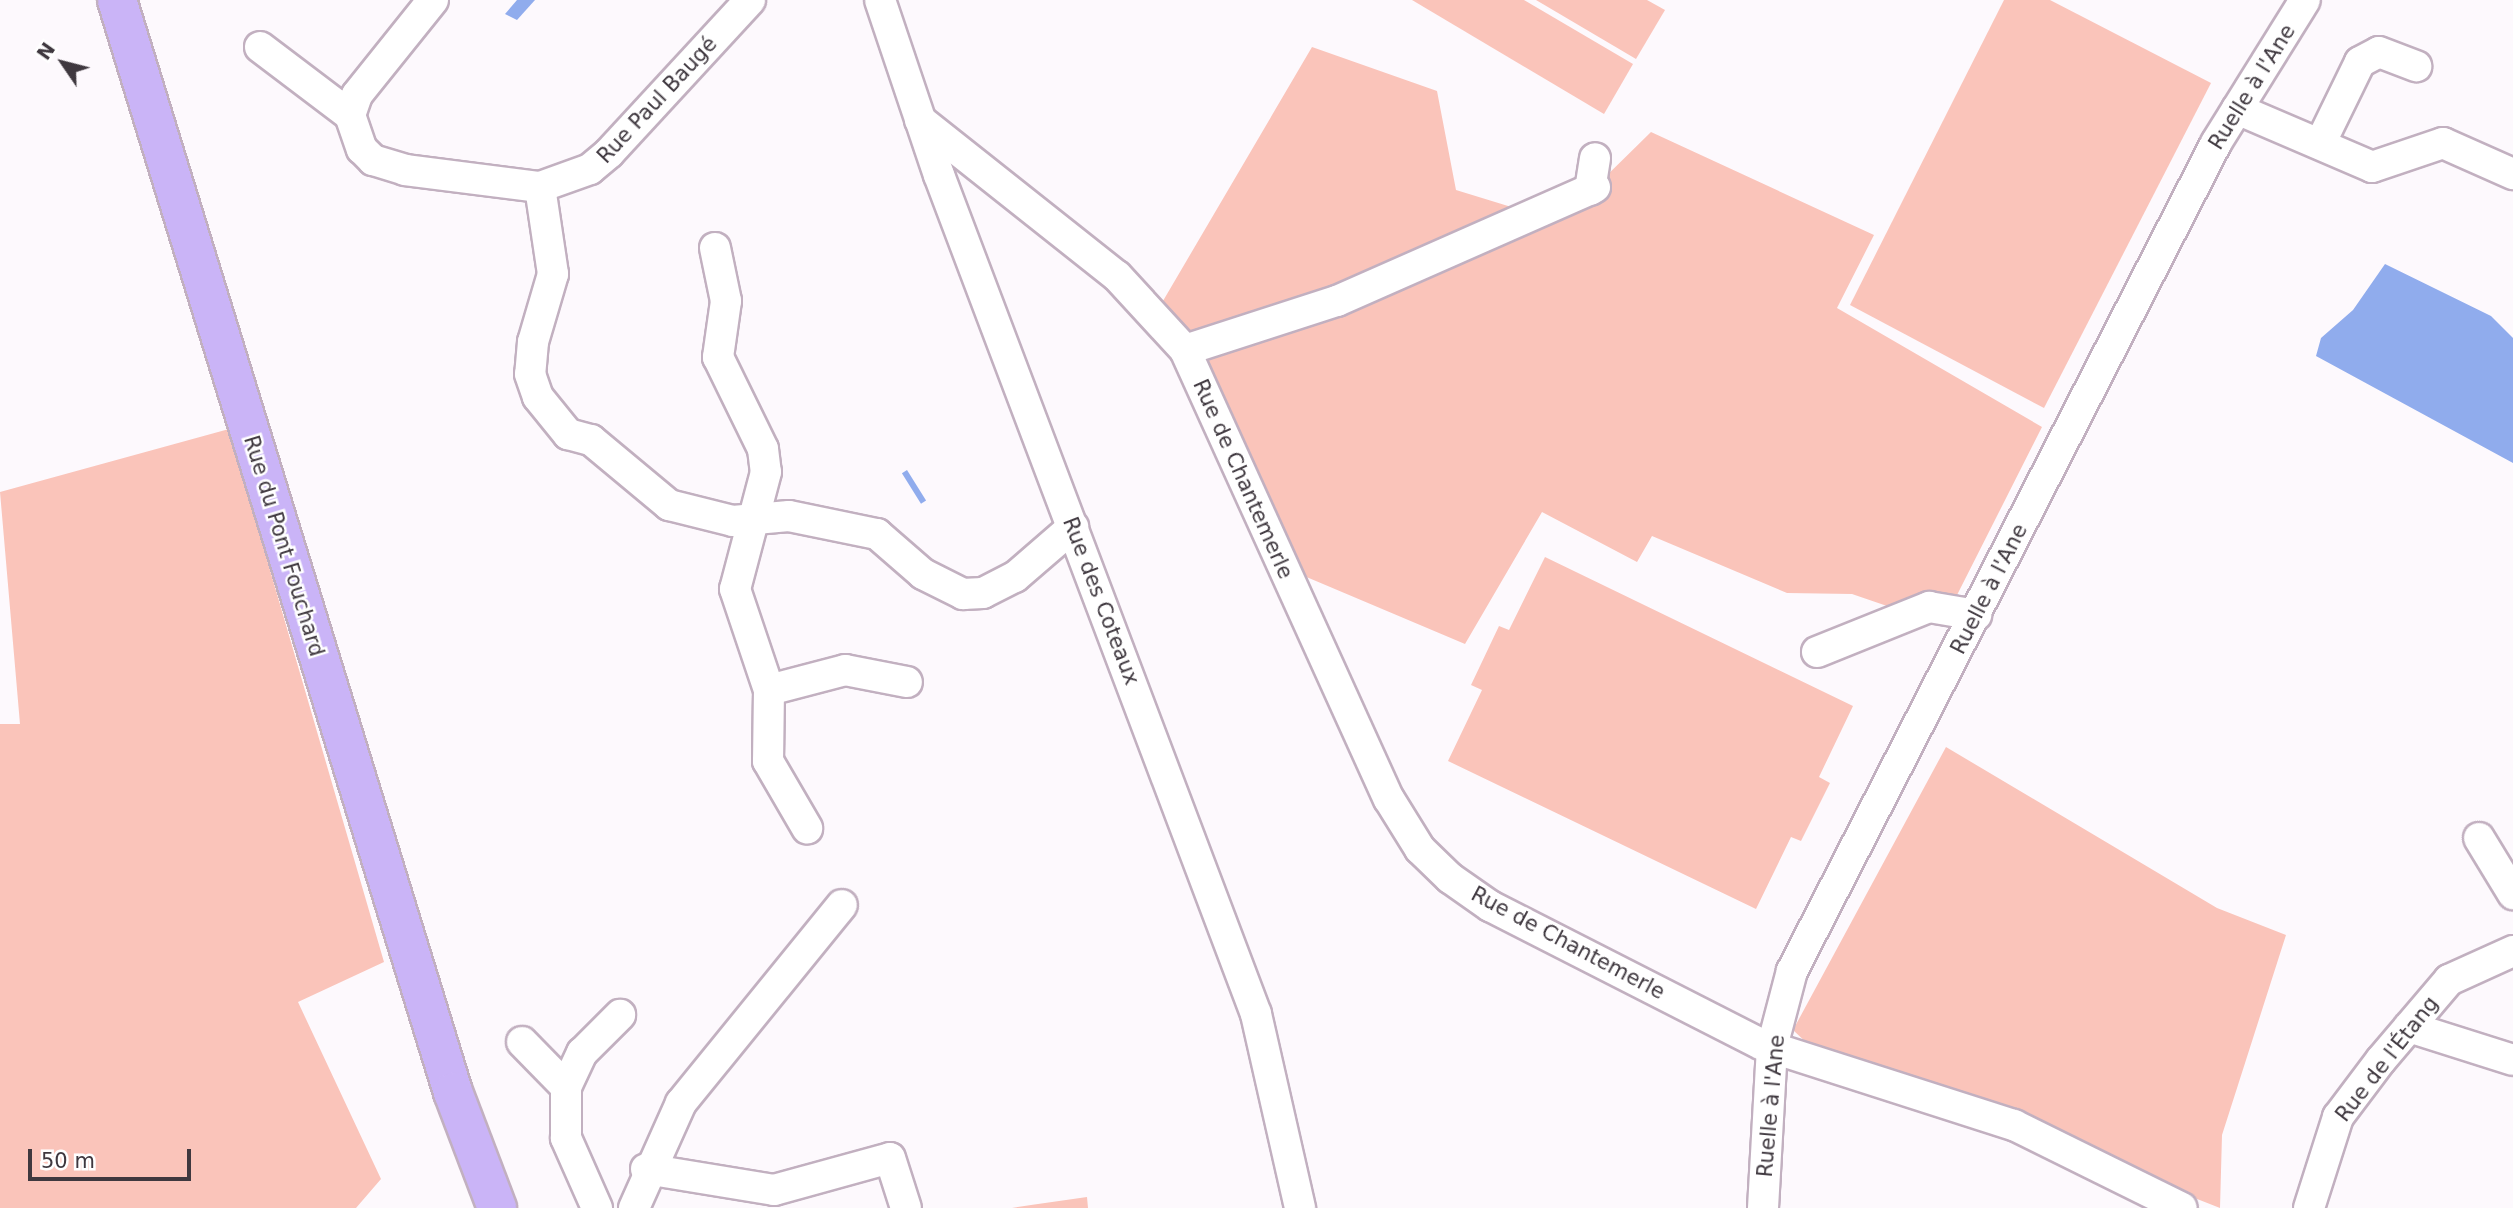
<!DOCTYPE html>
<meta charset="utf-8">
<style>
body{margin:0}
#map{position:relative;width:2513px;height:1208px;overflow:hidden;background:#fdf9fd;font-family:"DejaVu Sans",sans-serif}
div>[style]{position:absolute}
.green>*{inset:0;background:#fac4ba}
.water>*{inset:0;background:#90aced;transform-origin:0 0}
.roads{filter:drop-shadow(2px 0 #c2b0c0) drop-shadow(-2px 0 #c2b0c0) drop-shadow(0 2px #c2b0c0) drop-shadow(0 -2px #c2b0c0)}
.minor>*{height:30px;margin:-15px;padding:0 15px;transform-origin:15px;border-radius:15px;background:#fff}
.major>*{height:38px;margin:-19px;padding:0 19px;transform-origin:19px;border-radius:19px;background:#cab4f7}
span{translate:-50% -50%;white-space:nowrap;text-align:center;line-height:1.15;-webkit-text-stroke:5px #fff;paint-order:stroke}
.street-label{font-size:21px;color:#3f383f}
.north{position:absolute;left:28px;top:28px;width:70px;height:70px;-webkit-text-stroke:5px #fff;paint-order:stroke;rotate:305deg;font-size:19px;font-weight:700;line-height:28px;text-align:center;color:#3f383f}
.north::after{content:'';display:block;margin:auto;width:24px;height:32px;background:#3f383f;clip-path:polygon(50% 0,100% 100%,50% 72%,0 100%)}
.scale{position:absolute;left:28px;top:1149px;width:163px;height:32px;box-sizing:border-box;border:4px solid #3f383f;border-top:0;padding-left:9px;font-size:21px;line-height:24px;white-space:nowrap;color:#3f383f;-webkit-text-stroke:5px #fff;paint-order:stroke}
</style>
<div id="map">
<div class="green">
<i style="clip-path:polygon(1412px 0,1524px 0,1633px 64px,1604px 114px)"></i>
<i style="clip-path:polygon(1536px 0,1647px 0,1665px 10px,1636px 59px)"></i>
<i style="clip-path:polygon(2004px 0,2050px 0,2211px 83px,2044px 408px,1850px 305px)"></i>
<i style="clip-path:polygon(1312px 47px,1437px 91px,1456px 190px,1547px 218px,1595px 187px,1651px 132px,1874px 235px,1837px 308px,2042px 427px,1955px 599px,1887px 606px,1852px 594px,1787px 593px,1652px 536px,1637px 562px,1542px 512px,1465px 644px,1297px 573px,1160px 306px)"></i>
<i style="clip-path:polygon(229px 429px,384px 962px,298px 1002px,381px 1179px,356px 1208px,0 1208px,0 724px,20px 724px,0 492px)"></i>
<i style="clip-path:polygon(1545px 557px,1853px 706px,1819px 777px,1830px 783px,1801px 841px,1791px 837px,1756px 909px,1448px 761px,1482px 690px,1471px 685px,1499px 626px,1509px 630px)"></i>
<i style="clip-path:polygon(1946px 747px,2217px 908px,2286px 935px,2222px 1135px,2220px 1208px,1811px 1047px,1793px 1030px)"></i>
<i style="clip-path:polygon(1087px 1197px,1088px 1208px,1012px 1208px,1031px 1205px)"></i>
</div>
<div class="water">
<i style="clip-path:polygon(517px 0,535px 0,517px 20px,505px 14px)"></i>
<i style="clip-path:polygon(2385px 264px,2491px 316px,2513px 338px,2513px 463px,2316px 356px,2321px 338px,2353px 310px)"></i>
<i style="left:907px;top:470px;width:36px;height:6px;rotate:58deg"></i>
</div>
<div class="roads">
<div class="minor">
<i style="left:433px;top:0;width:122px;rotate:128.7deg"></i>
<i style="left:357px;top:95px;width:21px;rotate:109deg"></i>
<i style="left:350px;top:115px;width:36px;rotate:71deg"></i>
<i style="left:362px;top:149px;width:16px;rotate:45deg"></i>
<i style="left:373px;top:160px;width:34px;rotate:17deg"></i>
<i style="left:405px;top:170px;width:136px;rotate:7.2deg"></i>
<i style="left:540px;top:187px;width:53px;rotate:-19.8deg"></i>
<i style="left:590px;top:169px;width:25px;rotate:-40deg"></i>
<i style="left:609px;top:153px;width:208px;rotate:-47.3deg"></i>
<i style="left:880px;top:0;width:185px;rotate:71.4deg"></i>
<i style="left:939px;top:175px;width:897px;rotate:69.3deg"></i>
<i style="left:1256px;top:1014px;width:199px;rotate:77.2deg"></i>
<i style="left:260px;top:47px;width:113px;rotate:37.1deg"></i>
<i style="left:2237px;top:109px;width:147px;rotate:23.2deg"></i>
<i style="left:2372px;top:167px;width:75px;rotate:-18.7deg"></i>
<i style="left:2443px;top:143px;width:77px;rotate:23.9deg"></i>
<i style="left:920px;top:120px;width:251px;rotate:38.4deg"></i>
<i style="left:1117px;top:276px;width:100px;rotate:47.4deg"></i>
<i style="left:1185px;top:350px;width:493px;rotate:65.6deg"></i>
<i style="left:1389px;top:799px;width:59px;rotate:58.2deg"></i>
<i style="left:1420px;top:849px;width:42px;rotate:44deg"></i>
<i style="left:1450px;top:878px;width:49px;rotate:35deg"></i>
<i style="left:1490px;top:906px;width:304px;rotate:27deg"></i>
<i style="left:1761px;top:1044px;width:266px;rotate:17.8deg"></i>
<i style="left:2014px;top:1125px;width:187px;rotate:26.3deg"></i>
<i style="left:2320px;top:144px;width:91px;rotate:-64deg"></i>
<i style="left:2360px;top:62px;width:21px;rotate:-28deg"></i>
<i style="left:2379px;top:52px;width:40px;rotate:21deg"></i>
<i style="left:540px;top:187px;width:88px;rotate:81.5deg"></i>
<i style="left:553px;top:274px;width:71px;rotate:106.4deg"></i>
<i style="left:533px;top:342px;width:32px;rotate:95deg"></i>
<i style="left:530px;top:374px;width:24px;rotate:71deg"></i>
<i style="left:538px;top:397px;width:48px;rotate:51deg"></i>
<i style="left:568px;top:434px;width:24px;rotate:15deg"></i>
<i style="left:591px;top:440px;width:102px;rotate:39.8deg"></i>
<i style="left:669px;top:505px;width:66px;rotate:14deg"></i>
<i style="left:733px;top:521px;width:56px;rotate:-5.1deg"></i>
<i style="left:789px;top:516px;width:90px;rotate:11.6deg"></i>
<i style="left:877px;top:534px;width:61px;rotate:41deg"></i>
<i style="left:923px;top:574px;width:45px;rotate:26.6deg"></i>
<i style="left:963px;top:594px;width:20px;rotate:-3deg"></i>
<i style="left:983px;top:593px;width:36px;rotate:-27deg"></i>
<i style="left:1015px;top:577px;width:77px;rotate:-40.8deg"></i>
<i style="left:1590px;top:190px;width:32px;rotate:-81deg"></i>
<i style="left:715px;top:248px;width:54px;rotate:78.3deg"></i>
<i style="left:726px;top:301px;width:57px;rotate:98.1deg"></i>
<i style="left:718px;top:357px;width:102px;rotate:63.9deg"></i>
<i style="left:763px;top:449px;width:23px;rotate:83deg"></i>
<i style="left:766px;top:472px;width:121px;rotate:104.8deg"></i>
<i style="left:735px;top:589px;width:107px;rotate:71.4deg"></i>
<i style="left:769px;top:690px;width:71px;rotate:90.8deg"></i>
<i style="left:768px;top:761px;width:78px;rotate:59.8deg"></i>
<i style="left:1185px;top:350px;width:160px;rotate:-17.9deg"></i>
<i style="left:1337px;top:301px;width:282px;rotate:-23.8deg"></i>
<i style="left:1817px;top:652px;width:121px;rotate:-21.9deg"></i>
<i style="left:1929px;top:607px;width:48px;rotate:9.7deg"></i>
<i style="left:769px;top:690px;width:79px;rotate:-14.7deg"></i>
<i style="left:845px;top:670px;width:63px;rotate:11deg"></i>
<i style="left:2479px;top:838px;width:66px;rotate:58.7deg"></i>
<i style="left:2409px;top:1027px;width:109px;rotate:17.6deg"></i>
<i style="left:522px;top:1042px;width:63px;rotate:45.6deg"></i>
<i style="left:646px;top:1169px;width:130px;rotate:9.3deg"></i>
<i style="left:774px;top:1190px;width:120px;rotate:-15.4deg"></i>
<i style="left:890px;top:1158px;width:52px;rotate:72.3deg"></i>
<i style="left:597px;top:1208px;width:77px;rotate:-113.9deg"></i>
<i style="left:566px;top:1138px;width:51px;rotate:-90deg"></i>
<i style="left:566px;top:1087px;width:38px;rotate:-65deg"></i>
<i style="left:582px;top:1053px;width:54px;rotate:-45deg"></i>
<i style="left:634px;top:1208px;width:115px;rotate:-65.9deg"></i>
<i style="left:681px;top:1103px;width:255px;rotate:-50.9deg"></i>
<i style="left:1763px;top:1208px;width:161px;rotate:-86.8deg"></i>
<i style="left:1772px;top:1047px;width:79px;rotate:-75.3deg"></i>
<i style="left:1792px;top:971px;width:930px;rotate:-62.88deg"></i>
<i style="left:2216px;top:143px;width:168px;rotate:-58.1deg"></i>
<i style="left:2309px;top:1208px;width:96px;rotate:-72.3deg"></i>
<i style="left:2338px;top:1117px;width:71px;rotate:-53deg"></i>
<i style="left:2381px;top:1060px;width:105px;rotate:-49.6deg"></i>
<i style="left:2449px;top:980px;width:70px;rotate:-24.4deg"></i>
</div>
<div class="major">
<i style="left:117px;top:0;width:1143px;rotate:72.9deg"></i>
<i style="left:453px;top:1092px;width:124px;rotate:69.2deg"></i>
</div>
</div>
<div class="street-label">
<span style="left:2252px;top:87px;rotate:-58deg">Ruelle à l'Ane</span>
<span style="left:657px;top:100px;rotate:-47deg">Rue Paul Baugé</span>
<span style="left:1243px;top:479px;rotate:66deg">Rue de Chantemerle</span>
<span style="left:284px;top:546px;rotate:73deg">Rue du Pont Fouchard</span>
<span style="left:1989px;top:589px;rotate:-63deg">Ruelle à l'Ane</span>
<span style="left:1101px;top:601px;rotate:69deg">Rue des Coteaux</span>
<span style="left:1568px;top:943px;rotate:28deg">Rue de Chantemerle</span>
<span style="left:2387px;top:1059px;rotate:-52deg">Rue de l'Étang</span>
<span style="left:1771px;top:1106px;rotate:-85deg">Ruelle à l'Ane</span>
</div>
<div class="north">N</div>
<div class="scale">50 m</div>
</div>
